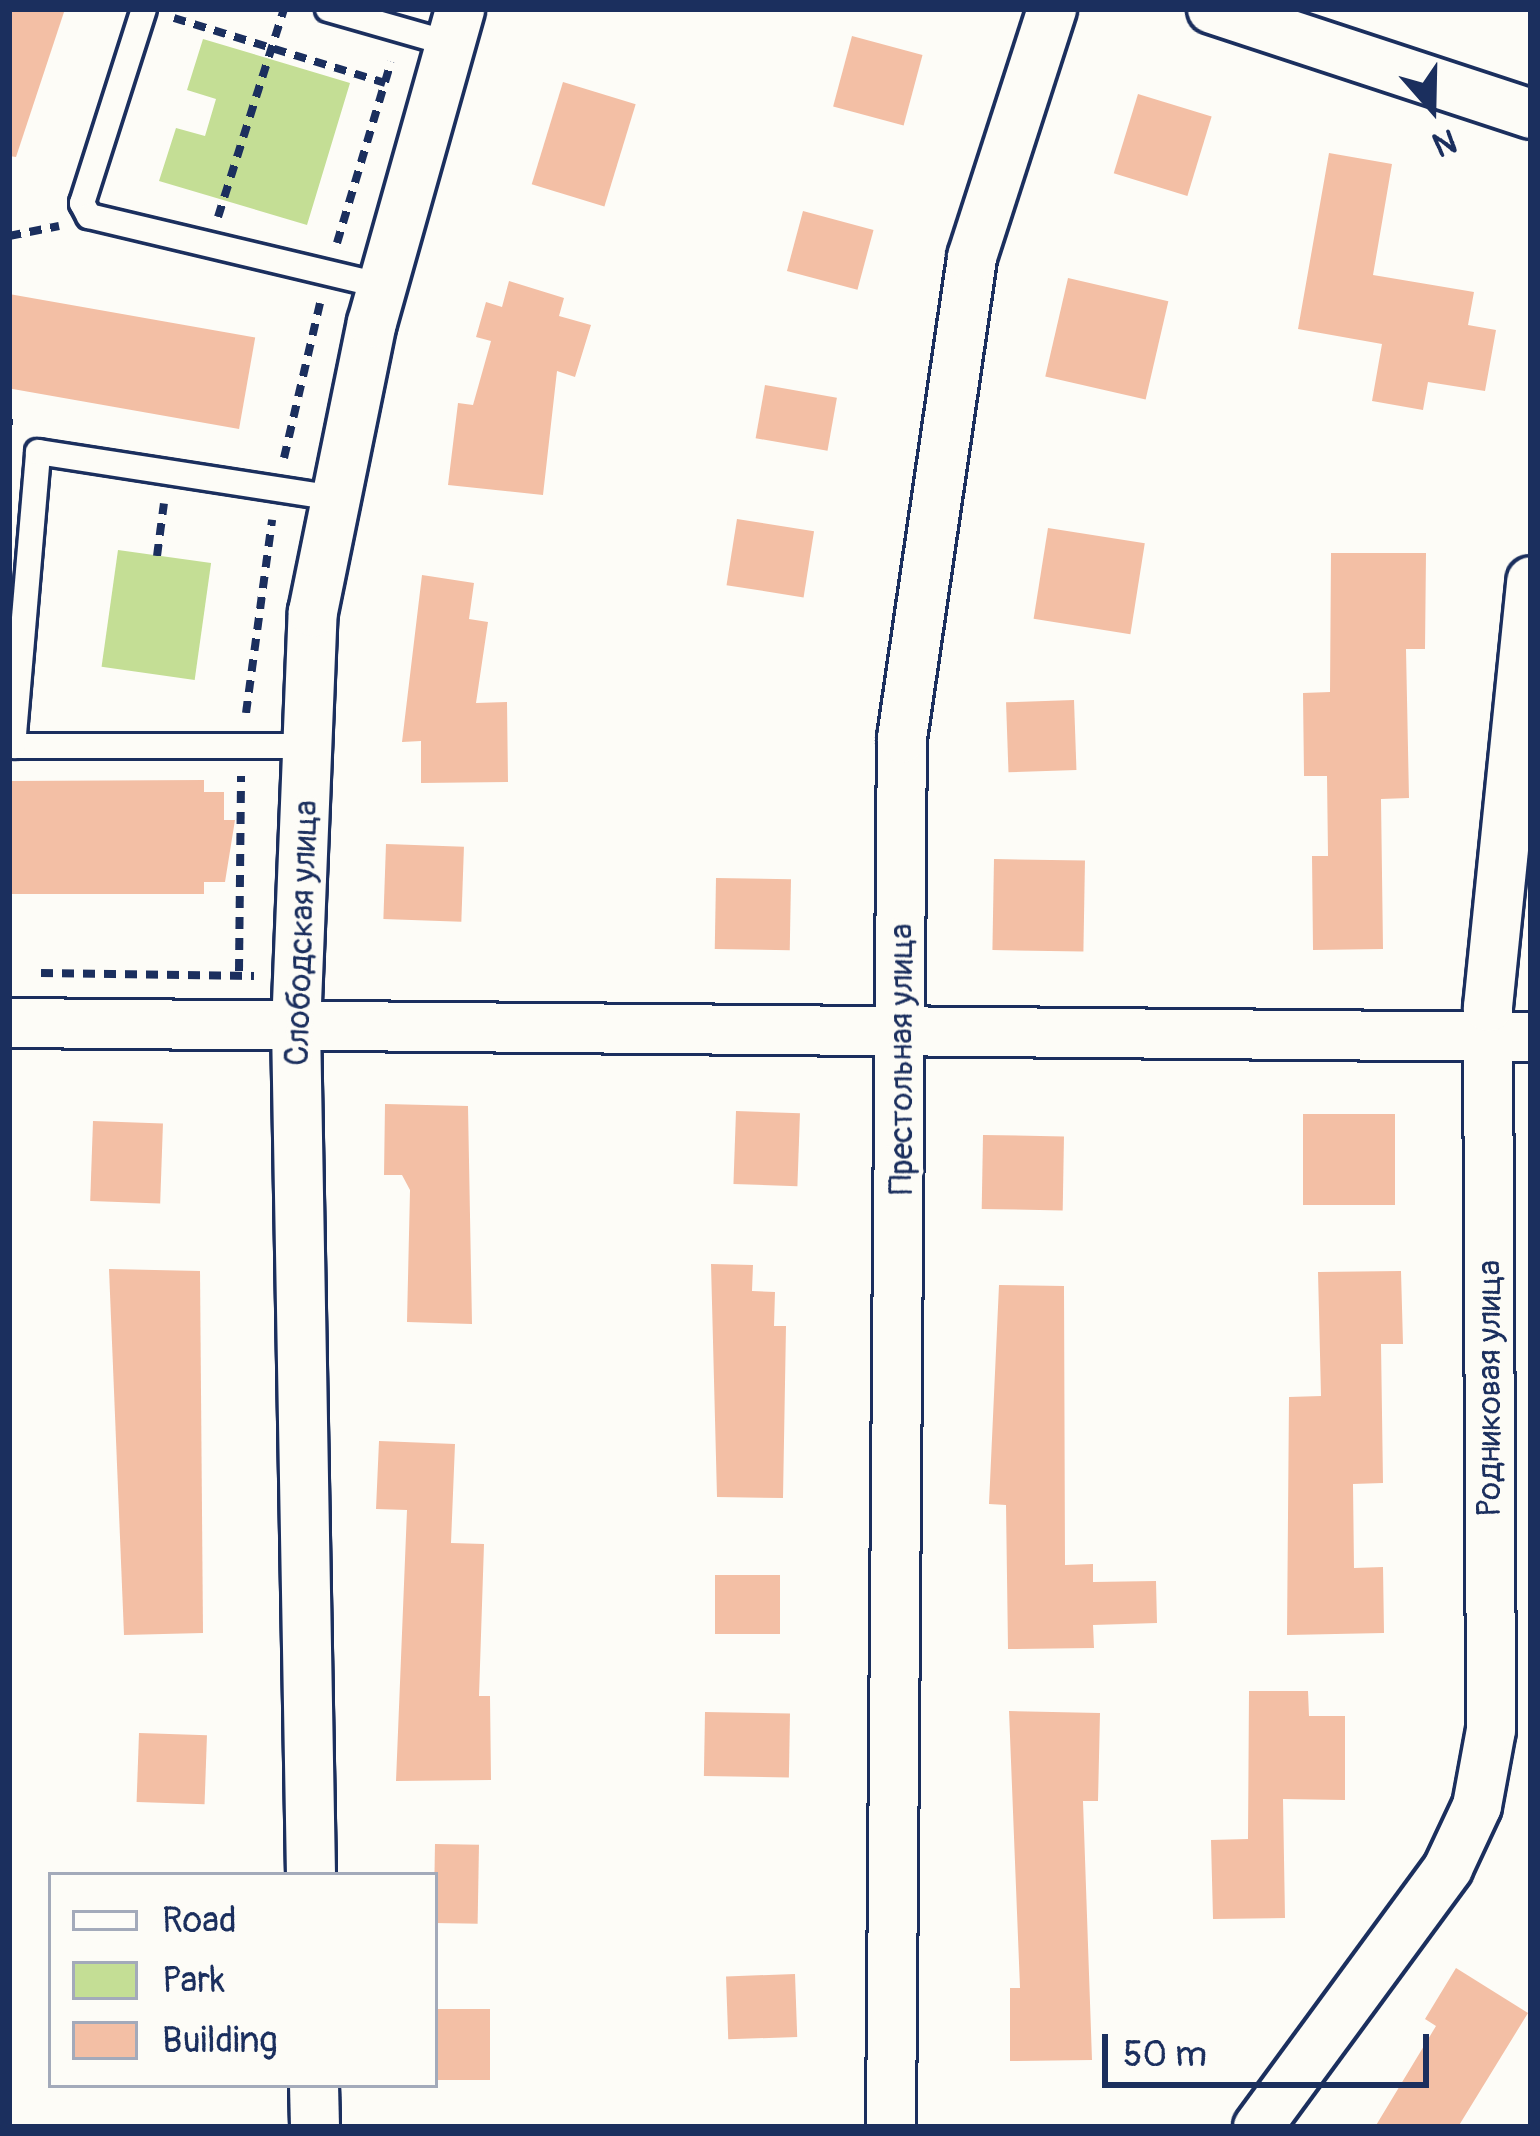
<!DOCTYPE html>
<meta charset="utf-8">
<style>
body{margin:0}
#map{position:relative;width:1540px;height:2136px;overflow:hidden;background:#fdfcf7;font-family:Pangolin,sans-serif}
div>[style]{position:absolute}
.green>*{inset:0;background:#c4de95;transform-origin:0 0}
.building>*{inset:0;background:#f3bfa5;transform-origin:0 0}
.path>*{height:8px;margin-top:-4px;transform-origin:0;background:repeating-linear-gradient(90deg,#1b2f5e 0 12px,transparent 0 21px)}
.roads{filter:drop-shadow(3px 0 #1b2f5e) drop-shadow(-3px 0 #1b2f5e) drop-shadow(0 3px #1b2f5e) drop-shadow(0 -3px #1b2f5e)}
.lane>*{height:24px;margin:-12px;padding:0 12px;transform-origin:12px;border-radius:12px;background:#fdfcf7}
.street>*{height:48px;margin:-24px;padding:0 24px;transform-origin:24px;border-radius:24px;background:#fdfcf7}
span{translate:-50% -50%;white-space:nowrap;text-align:center;line-height:1.15;-webkit-text-stroke:9px #fdfcf7;paint-order:stroke}
.street-label{font-size:33px;color:#1b2f5e}
.frame{position:absolute;inset:0;border:12px solid #1b2f5e;pointer-events:none}
.legend{position:absolute;left:48px;top:1872px;width:390px;height:216px;box-sizing:border-box;background:#fdfcf7;border:3px solid #a3aaba;margin:0;padding:15px 21px;list-style:none;font-size:36px;color:#1b2f5e}
.legend li{display:flex;align-items:center;gap:24px;height:60px}
.legend b{width:60px;border:3px solid #a3aaba}
.north{position:absolute;left:1372px;top:48px;width:120px;height:120px;-webkit-text-stroke:9px #fdfcf7;paint-order:stroke;rotate:160deg;font-size:33px;font-weight:700;line-height:48px;text-align:center;color:#1b2f5e}
.north::after{content:'';display:block;margin:auto;width:42px;height:54px;background:#1b2f5e;clip-path:polygon(50% 0,100% 100%,50% 72%,0 100%)}
.scale{position:absolute;left:1102px;top:2034px;width:327px;height:54px;box-sizing:border-box;border:6px solid #1b2f5e;border-top:0;padding-left:15px;font-size:36px;line-height:42px;white-space:nowrap;color:#1b2f5e;-webkit-text-stroke:9px #fdfcf7;paint-order:stroke}
</style>
<div id="map">
<div class="green">
<i style="clip-path:polygon(203px 39px,350px 83px,307px 225px,159px 181px,176px 128px,205px 136px,216px 99px,187px 90px)"></i>
<i style="left:118px;top:550px;width:94px;height:118px;rotate:8deg"></i>
</div>
<div class="building">
<i style="clip-path:polygon(9px 9px,65px 9px,16px 157px,9px 156px)"></i>
<i style="left:852px;top:36px;width:73px;height:73px;rotate:15deg"></i>
<i style="left:563px;top:82px;width:76px;height:107px;rotate:17deg"></i>
<i style="left:1138px;top:94px;width:77px;height:83px;rotate:17deg"></i>
<i style="clip-path:polygon(1329px 153px,1392px 164px,1373px 275px,1474px 292px,1468px 325px,1496px 330px,1485px 391px,1428px 382px,1423px 410px,1372px 401px,1382px 344px,1298px 329px)"></i>
<i style="left:803px;top:211px;width:73px;height:62px;rotate:15deg"></i>
<i style="left:1068px;top:278px;width:103px;height:101px;rotate:13deg"></i>
<i style="clip-path:polygon(509px 281px,564px 298px,559px 316px,591px 325px,575px 377px,557px 371px,543px 495px,448px 485px,458px 403px,473px 405px,491px 341px,476px 337px,486px 302px,502px 307px)"></i>
<i style="left:9px;top:294px;width:250px;height:93px;rotate:10deg"></i>
<i style="left:765px;top:385px;width:73px;height:54px;rotate:10deg"></i>
<i style="left:737px;top:519px;width:78px;height:67px;rotate:9deg"></i>
<i style="left:1048px;top:528px;width:98px;height:92px;rotate:9deg"></i>
<i style="clip-path:polygon(1331px 553px,1426px 553px,1425px 649px,1406px 649px,1409px 798px,1381px 799px,1383px 949px,1313px 950px,1312px 856px,1328px 856px,1327px 776px,1304px 776px,1303px 693px,1330px 692px)"></i>
<i style="clip-path:polygon(422px 575px,474px 583px,469px 619px,488px 622px,476px 703px,507px 702px,508px 782px,421px 783px,421px 741px,402px 742px)"></i>
<i style="left:1074px;top:700px;width:70px;height:68px;rotate:88deg"></i>
<i style="clip-path:polygon(204px 780px,204px 792px,224px 792px,224px 820px,235px 820px,225px 882px,204px 882px,204px 894px,9px 894px,9px 781px)"></i>
<i style="left:386px;top:844px;width:78px;height:75px;rotate:2deg"></i>
<i style="left:994px;top:859px;width:91px;height:91px;rotate:1deg"></i>
<i style="left:716px;top:878px;width:75px;height:71px;rotate:1deg"></i>
<i style="clip-path:polygon(385px 1104px,468px 1106px,472px 1324px,407px 1322px,410px 1190px,402px 1175px,384px 1175px)"></i>
<i style="left:736px;top:1111px;width:64px;height:73px;rotate:2deg"></i>
<i style="left:1395px;top:1114px;width:91px;height:92px;rotate:90deg"></i>
<i style="left:93px;top:1121px;width:70px;height:80px;rotate:2deg"></i>
<i style="left:983px;top:1135px;width:81px;height:74px;rotate:1deg"></i>
<i style="clip-path:polygon(711px 1264px,753px 1265px,752px 1291px,775px 1292px,774px 1326px,786px 1326px,783px 1498px,717px 1497px)"></i>
<i style="clip-path:polygon(109px 1269px,200px 1271px,203px 1633px,124px 1635px)"></i>
<i style="clip-path:polygon(1401px 1271px,1403px 1344px,1381px 1344px,1383px 1483px,1353px 1484px,1354px 1568px,1383px 1567px,1384px 1633px,1287px 1635px,1289px 1397px,1321px 1396px,1318px 1272px)"></i>
<i style="clip-path:polygon(999px 1285px,1064px 1286px,1065px 1565px,1093px 1564px,1093px 1582px,1156px 1581px,1157px 1623px,1093px 1625px,1094px 1648px,1008px 1649px,1006px 1505px,989px 1504px)"></i>
<i style="clip-path:polygon(379px 1441px,455px 1444px,451px 1543px,484px 1544px,479px 1696px,490px 1696px,491px 1780px,396px 1781px,407px 1510px,376px 1509px)"></i>
<i style="left:715px;top:1575px;width:65px;height:59px"></i>
<i style="clip-path:polygon(1249px 1691px,1308px 1691px,1309px 1716px,1345px 1716px,1345px 1800px,1283px 1799px,1285px 1918px,1213px 1919px,1211px 1840px,1248px 1839px)"></i>
<i style="clip-path:polygon(1009px 1711px,1100px 1713px,1098px 1801px,1083px 1801px,1092px 2060px,1010px 2061px,1010px 1988px,1020px 1988px)"></i>
<i style="left:705px;top:1712px;width:85px;height:64px;rotate:1deg"></i>
<i style="left:139px;top:1733px;width:68px;height:69px;rotate:2deg"></i>
<i style="left:435px;top:1844px;width:44px;height:79px;rotate:1deg"></i>
<i style="clip-path:polygon(1456px 1968px,1528px 2013px,1458px 2127px,1375px 2127px,1436px 2026px,1425px 2019px)"></i>
<i style="left:795px;top:1974px;width:63px;height:69px;rotate:88deg"></i>
<i style="left:490px;top:2009px;width:71px;height:55px;rotate:90deg"></i>
</div>
<div class="path">
<i style="left:174px;top:18px;width:221px;rotate:17.1deg"></i>
<i style="left:218px;top:217px;width:218px;rotate:-72.4deg"></i>
<i style="left:9px;top:236px;width:51px;rotate:-11.3deg"></i>
<i style="left:337px;top:243px;width:189px;rotate:-73.4deg"></i>
<i style="left:9px;top:419px;width:6px;rotate:90deg"></i>
<i style="left:284px;top:458px;width:159px;rotate:-76.9deg"></i>
<i style="left:157px;top:556px;width:53px;rotate:-82.5deg"></i>
<i style="left:246px;top:713px;width:195px;rotate:-82.3deg"></i>
<i style="left:239px;top:971px;width:195px;rotate:-89.4deg"></i>
<i style="left:41px;top:973px;width:213px;rotate:0.8deg"></i>
</div>
<div class="roads">
<div class="lane">
<i style="left:144px;top:9px;width:204px;rotate:107.7deg"></i>
<i style="left:82px;top:203px;width:15px;rotate:62deg"></i>
<i style="left:89px;top:216px;width:301px;rotate:13.4deg"></i>
<i style="left:328px;top:9px;width:128px;rotate:15.9deg"></i>
<i style="left:307px;top:746px;width:294px;rotate:180deg"></i>
<i style="left:13px;top:746px;width:295px;rotate:-85.1deg"></i>
<i style="left:38px;top:452px;width:302px;rotate:8.8deg"></i>
</div>
<div class="street">
<i style="left:1212px;top:9px;width:336px;rotate:18.2deg"></i>
<i style="left:9px;top:1023px;width:1522px;rotate:0.53deg"></i>
<i style="left:311px;top:1875px;width:847px;rotate:-91.01deg"></i>
<i style="left:296px;top:1028px;width:416px;rotate:-87.7deg"></i>
<i style="left:313px;top:612px;width:295px;rotate:-78.5deg"></i>
<i style="left:372px;top:323px;width:326px;rotate:-74.3deg"></i>
<i style="left:314px;top:2085px;width:42px;rotate:88.6deg"></i>
<i style="left:891px;top:2127px;width:1389px;rotate:-89.55deg"></i>
<i style="left:902px;top:738px;width:486px;rotate:-81.7deg"></i>
<i style="left:972px;top:257px;width:261px;rotate:-72.1deg"></i>
<i style="left:1258px;top:2127px;width:321px;rotate:-53.7deg"></i>
<i style="left:1448px;top:1868px;width:68px;rotate:-64.9deg"></i>
<i style="left:1477px;top:1806px;width:77px;rotate:-79.6deg"></i>
<i style="left:1491px;top:1730px;width:723px;rotate:-90.24deg"></i>
<i style="left:1488px;top:1007px;width:428px;rotate:-84.2deg"></i>
</div>
</div>
<div class="street-label">
<span style="left:302px;top:933px;rotate:-88deg">Слободская улица</span>
<span style="left:902px;top:1059px;rotate:-90deg">Престольная улица</span>
<span style="left:1490px;top:1388px;rotate:-90deg">Родниковая улица</span>
</div>
<div class="frame"></div>
<ul class="legend">
<li><b style="height:15px;background:#fdfcf7"></b>Road</li>
<li><b style="height:33px;background:#c4de95"></b>Park</li>
<li><b style="height:33px;background:#f3bfa5"></b>Building</li>
</ul>
<div class="north">N</div>
<div class="scale">50 m</div>
</div>
